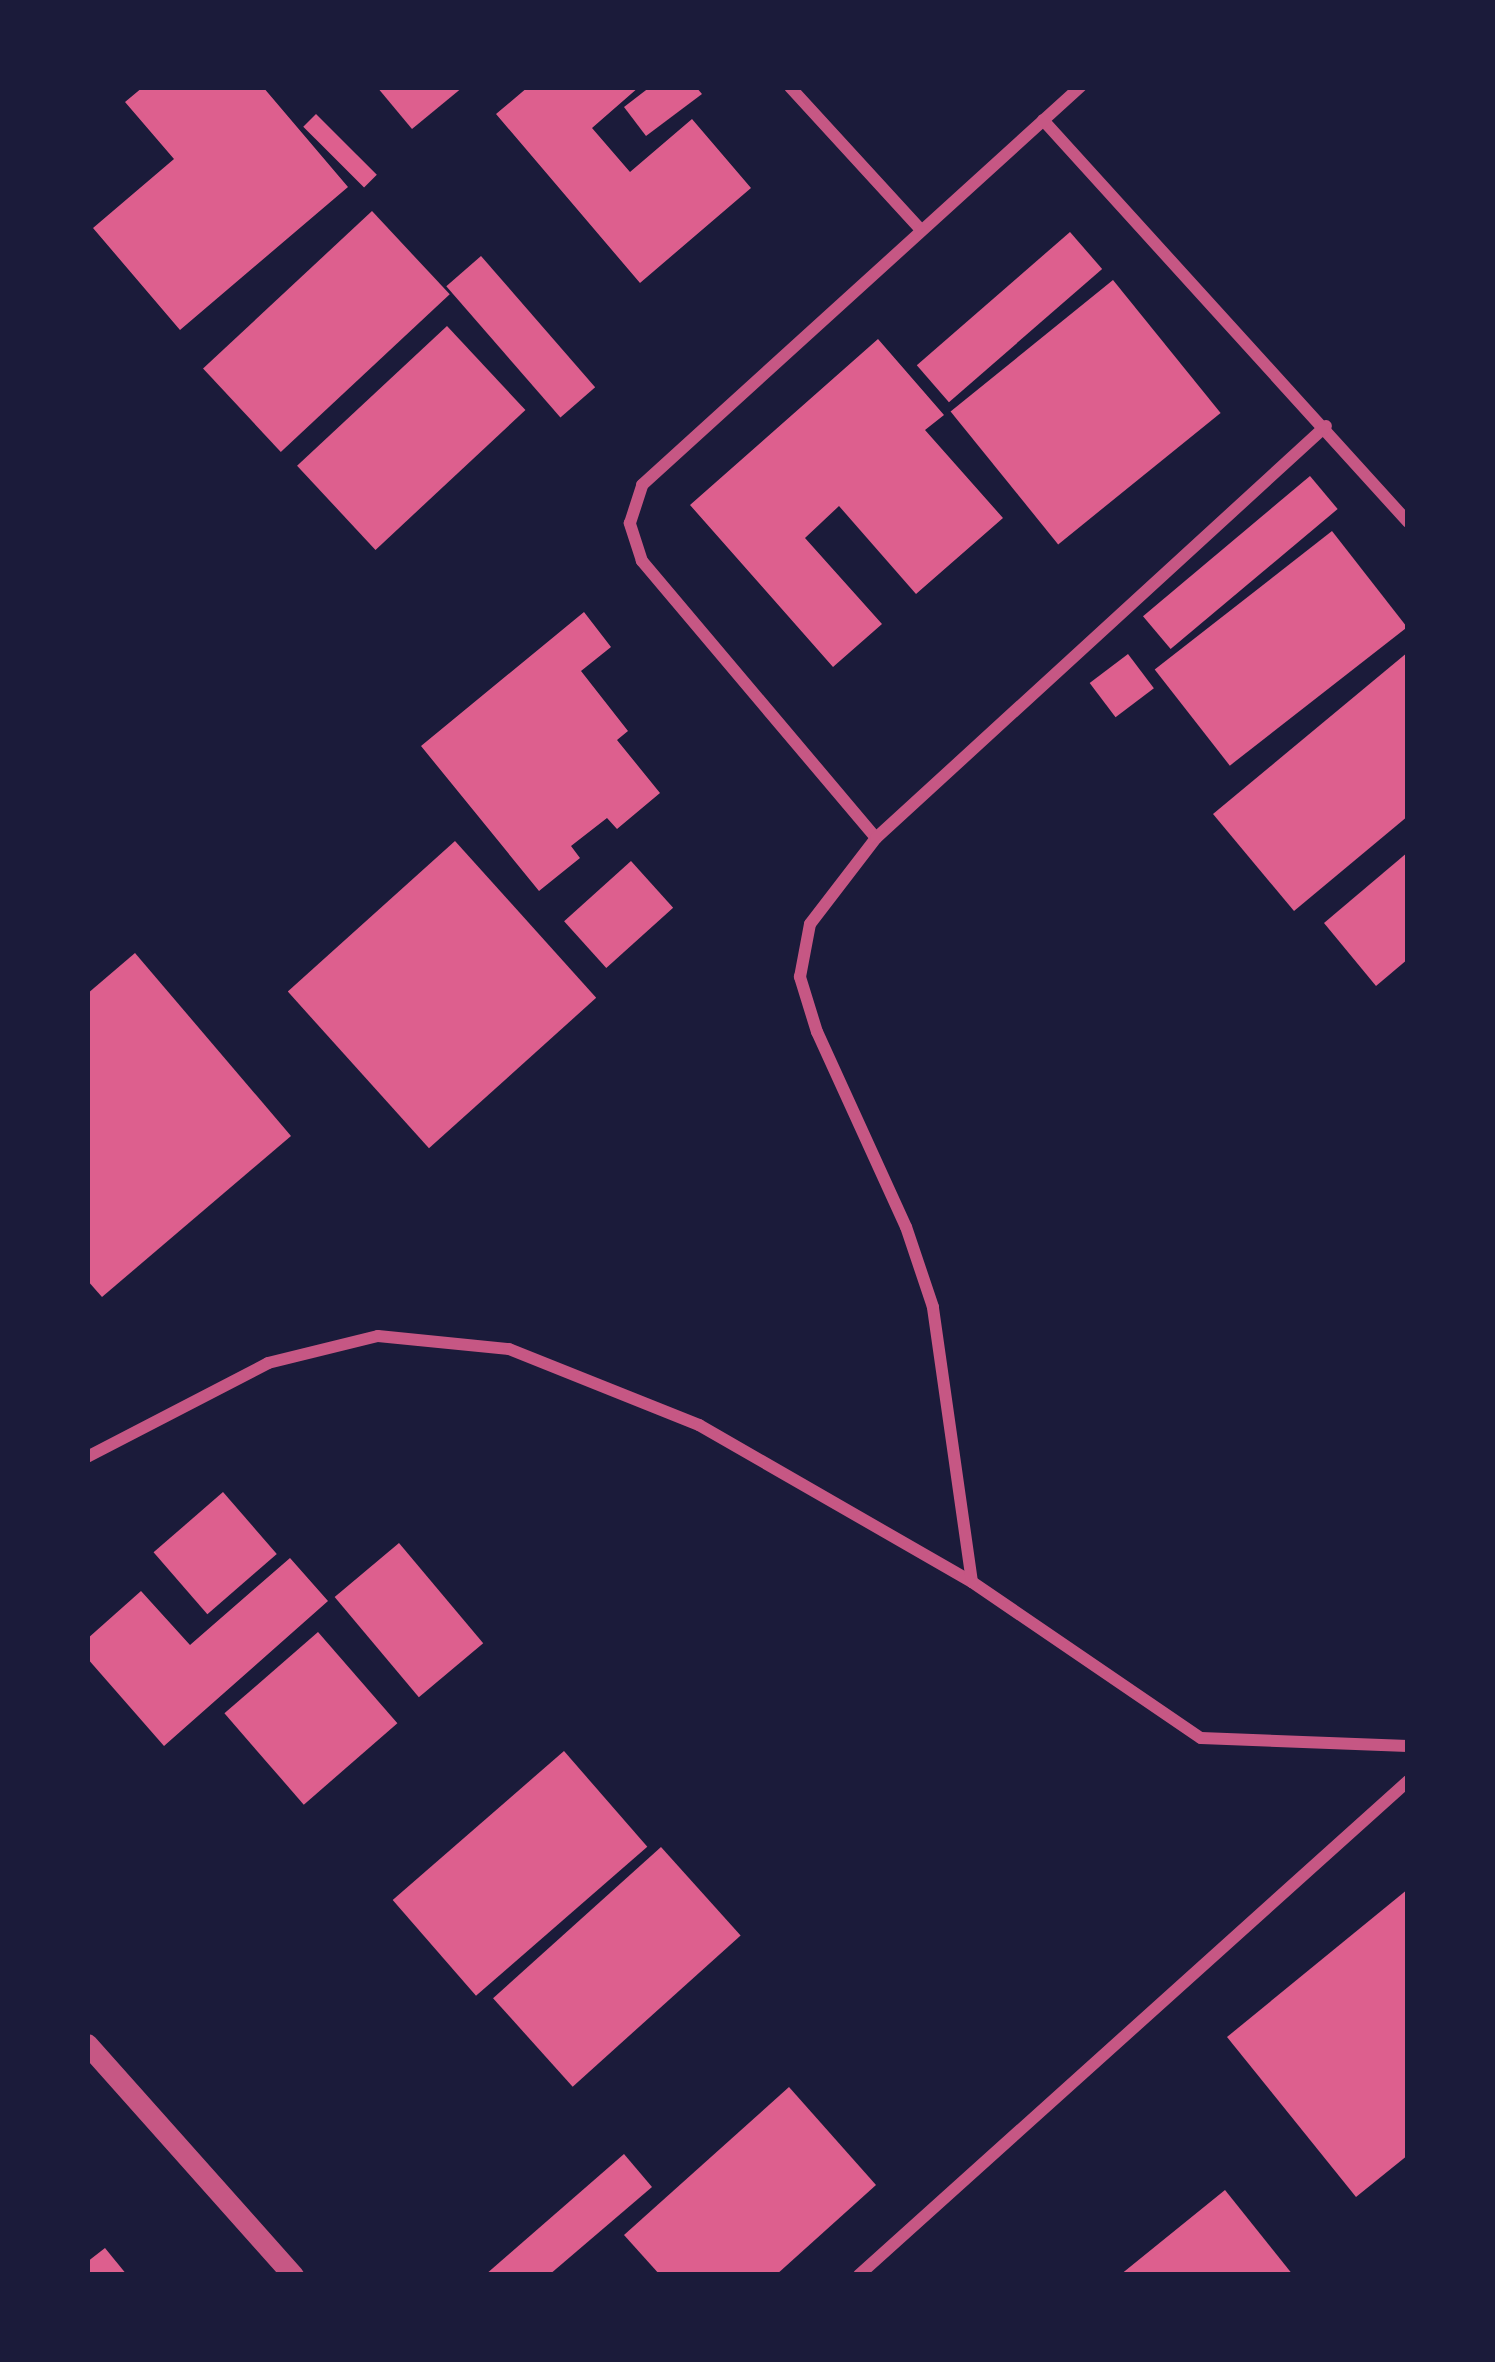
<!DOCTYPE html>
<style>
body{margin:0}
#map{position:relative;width:1495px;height:2362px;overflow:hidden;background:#1b1b3a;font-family:Poppins,sans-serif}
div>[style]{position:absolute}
.building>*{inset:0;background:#dd5f8e;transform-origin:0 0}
.minor>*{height:12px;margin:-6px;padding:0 6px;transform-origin:6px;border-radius:6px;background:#c65784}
.tertiary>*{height:21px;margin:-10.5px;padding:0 10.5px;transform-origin:10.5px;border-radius:10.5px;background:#c65784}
span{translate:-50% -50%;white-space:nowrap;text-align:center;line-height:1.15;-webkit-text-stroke:9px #1b1b3a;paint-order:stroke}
.frame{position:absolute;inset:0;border:90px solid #1b1b3a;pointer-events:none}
</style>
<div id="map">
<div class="building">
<i style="clip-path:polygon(143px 87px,263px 87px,348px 187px,180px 330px,93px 228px,174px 159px,125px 102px)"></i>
<i style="clip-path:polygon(377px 87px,463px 87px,412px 129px)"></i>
<i style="clip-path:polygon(528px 87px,639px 87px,592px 128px,630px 172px,692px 119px,751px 188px,640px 283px,496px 114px)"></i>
<i style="clip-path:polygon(650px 87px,696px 87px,702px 94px,646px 136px,624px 107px)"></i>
<i style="left:316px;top:114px;width:86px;height:18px;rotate:45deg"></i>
<i style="left:372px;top:211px;width:114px;height:231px;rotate:47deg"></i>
<i style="left:1070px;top:232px;width:49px;height:203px;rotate:49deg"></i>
<i style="left:481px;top:256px;width:174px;height:46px;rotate:49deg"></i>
<i style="left:1113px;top:280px;width:171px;height:209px;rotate:51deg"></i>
<i style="left:447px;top:326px;width:115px;height:205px;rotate:47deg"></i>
<i style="clip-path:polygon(878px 339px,944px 415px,925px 430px,1003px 518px,916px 594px,839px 506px,805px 538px,882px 624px,833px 667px,690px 505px)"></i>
<i style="left:1310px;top:476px;width:43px;height:218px;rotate:50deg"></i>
<i style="left:1332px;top:531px;width:122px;height:225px;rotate:52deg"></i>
<i style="clip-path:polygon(584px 612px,611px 647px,581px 671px,628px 731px,617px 740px,660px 793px,617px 829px,607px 818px,571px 846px,580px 858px,539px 891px,421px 746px)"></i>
<i style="clip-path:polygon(1408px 652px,1408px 816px,1294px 911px,1213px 814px)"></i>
<i style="left:1128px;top:654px;width:43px;height:48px;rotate:53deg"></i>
<i style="left:455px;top:841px;width:211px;height:225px;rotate:48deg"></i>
<i style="clip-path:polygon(1408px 852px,1408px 959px,1376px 986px,1324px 923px)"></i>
<i style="left:631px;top:861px;width:63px;height:90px;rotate:48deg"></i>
<i style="clip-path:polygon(135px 953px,291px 1136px,102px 1297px,87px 1280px,87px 994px)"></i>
<i style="left:223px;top:1492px;width:82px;height:92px;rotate:49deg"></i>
<i style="left:399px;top:1543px;width:131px;height:84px;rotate:50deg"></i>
<i style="clip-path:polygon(290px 1558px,328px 1601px,164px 1746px,87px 1658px,87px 1639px,141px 1591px,190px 1645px)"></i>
<i style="left:318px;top:1632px;width:121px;height:124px;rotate:49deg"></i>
<i style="left:564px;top:1751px;width:127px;height:227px;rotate:49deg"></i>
<i style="left:661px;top:1847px;width:119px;height:226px;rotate:48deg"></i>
<i style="clip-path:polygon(1408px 1889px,1408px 2155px,1356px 2197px,1227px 2037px)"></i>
<i style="clip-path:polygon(789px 2087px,876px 2185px,776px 2275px,660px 2275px,624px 2235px)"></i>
<i style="clip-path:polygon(624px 2154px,652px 2187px,549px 2275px,485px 2275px)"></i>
<i style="clip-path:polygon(1225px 2190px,1293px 2275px,1120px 2275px)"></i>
<i style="clip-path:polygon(105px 2248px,127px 2275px,87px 2275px,87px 2262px)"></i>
</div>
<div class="minor">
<i style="left:790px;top:87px;width:194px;rotate:47.5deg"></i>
<i style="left:1043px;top:120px;width:543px;rotate:47.76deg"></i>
<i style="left:876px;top:838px;width:363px;rotate:-130.2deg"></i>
<i style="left:642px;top:561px;width:40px;rotate:-108deg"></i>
<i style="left:630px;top:523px;width:40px;rotate:-72deg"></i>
<i style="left:642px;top:485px;width:592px;rotate:-42.26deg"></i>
<i style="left:87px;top:1457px;width:204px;rotate:-27.4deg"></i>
<i style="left:268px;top:1363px;width:113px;rotate:-13.8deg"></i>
<i style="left:378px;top:1336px;width:132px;rotate:5.7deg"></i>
<i style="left:509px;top:1349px;width:205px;rotate:21.8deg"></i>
<i style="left:699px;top:1425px;width:315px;rotate:29.9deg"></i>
<i style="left:972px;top:1582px;width:277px;rotate:34.3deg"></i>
<i style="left:1201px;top:1738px;width:207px;rotate:2.2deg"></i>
<i style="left:972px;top:1582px;width:278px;rotate:-98.1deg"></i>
<i style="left:933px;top:1307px;width:84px;rotate:-108.6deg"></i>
<i style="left:906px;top:1227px;width:214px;rotate:-114.5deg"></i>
<i style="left:817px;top:1032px;width:58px;rotate:-107.2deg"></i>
<i style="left:800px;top:977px;width:54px;rotate:-79.3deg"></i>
<i style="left:810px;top:924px;width:108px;rotate:-52.5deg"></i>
<i style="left:876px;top:838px;width:610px;rotate:-42.48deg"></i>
<i style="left:859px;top:2275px;width:739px;rotate:-41.98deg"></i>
</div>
<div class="tertiary">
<i style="left:87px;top:2044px;width:310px;rotate:48.3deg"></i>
</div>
<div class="frame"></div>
</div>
